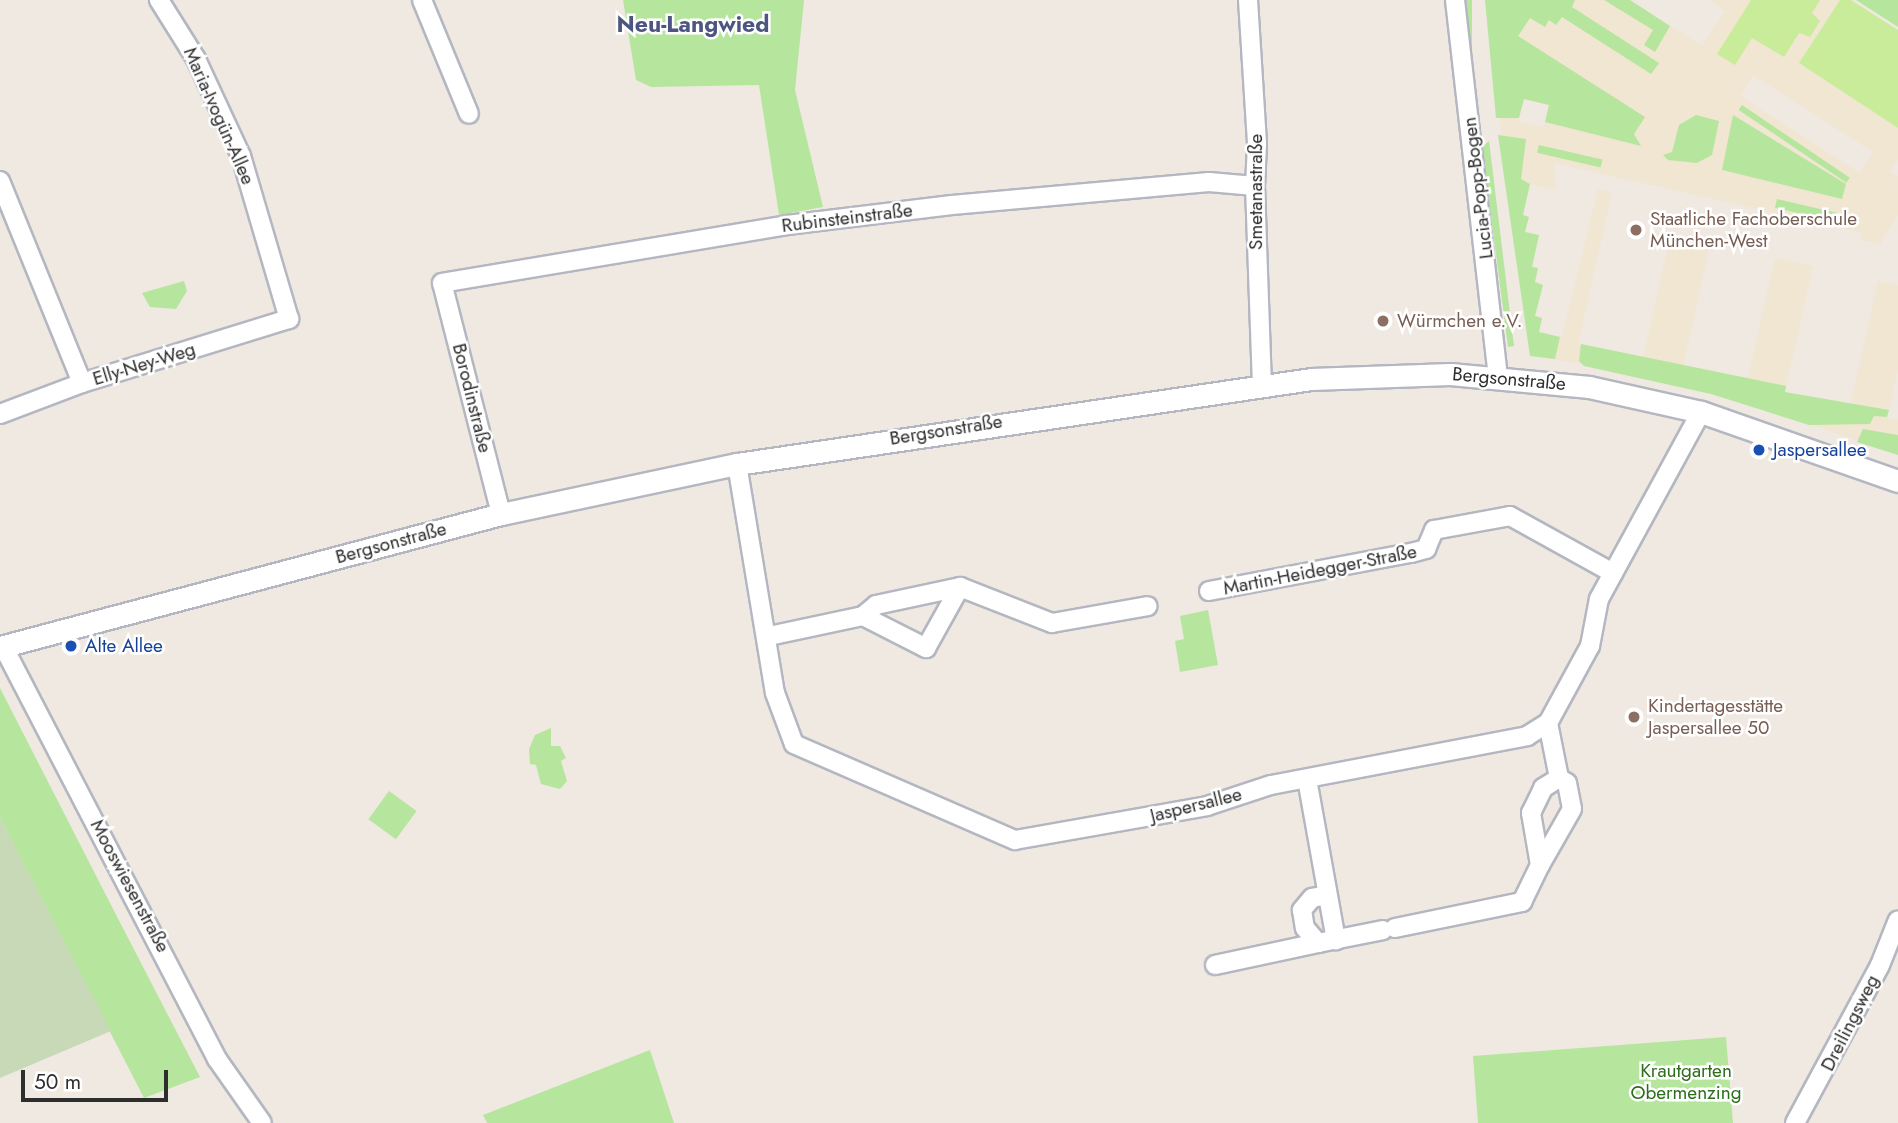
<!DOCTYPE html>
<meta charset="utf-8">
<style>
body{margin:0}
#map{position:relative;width:1898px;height:1123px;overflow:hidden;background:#efe9e1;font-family:Jost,sans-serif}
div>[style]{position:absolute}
.education>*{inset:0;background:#f0e6d1}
.green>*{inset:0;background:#b6e59e;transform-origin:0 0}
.cemetery>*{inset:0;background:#c8d9b8}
.pitch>*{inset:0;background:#c9ec9a}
.roads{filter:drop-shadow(2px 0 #b4b7c1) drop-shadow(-2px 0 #b4b7c1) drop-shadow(0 2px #b4b7c1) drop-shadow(0 -2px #b4b7c1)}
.minor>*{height:18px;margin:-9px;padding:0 9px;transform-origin:9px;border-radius:9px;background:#fff}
.tertiary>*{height:21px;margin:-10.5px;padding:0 10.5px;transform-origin:10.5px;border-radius:10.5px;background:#fff}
.dots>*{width:19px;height:19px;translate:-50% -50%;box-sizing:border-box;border:4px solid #fff;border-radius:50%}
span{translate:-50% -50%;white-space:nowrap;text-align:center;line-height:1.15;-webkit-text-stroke:5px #fff;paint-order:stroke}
.street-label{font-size:19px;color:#2e2e2e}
.education-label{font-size:19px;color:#785e54}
.left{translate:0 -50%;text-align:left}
.transit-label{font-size:19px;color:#164399}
.park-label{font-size:19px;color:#2c6e1b}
.quarter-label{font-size:23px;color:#4d5680;font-weight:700}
.scale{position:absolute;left:21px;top:1070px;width:147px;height:32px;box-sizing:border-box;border:4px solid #2e2e2e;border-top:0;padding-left:9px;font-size:21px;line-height:24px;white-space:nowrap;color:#2e2e2e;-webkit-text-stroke:5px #fff;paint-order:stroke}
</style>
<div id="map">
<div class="education">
<i style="clip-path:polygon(evenodd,1485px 0,1630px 0,1702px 46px,1725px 11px,1709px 0,1751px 0,1729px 35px,1752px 37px,1783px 57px,1820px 0,1840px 0,1799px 63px,1898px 128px,1898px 160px,1890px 172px,1898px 177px,1898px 215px,1880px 244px,1861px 240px,1862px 233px,1554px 163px,1556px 190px,1530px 184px,1523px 215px,1529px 217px,1525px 232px,1539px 235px,1532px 267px,1538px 268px,1535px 282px,1543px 285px,1535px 316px,1542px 318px,1539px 332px,1562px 337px,1598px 189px,1612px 192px,1578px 344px,1643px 358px,1671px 235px,1710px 244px,1683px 367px,1747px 381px,1775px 258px,1813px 266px,1785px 392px,1850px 407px,1878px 281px,1898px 285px,1898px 370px,1887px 417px,1898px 420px,1898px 448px,1862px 442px,1741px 400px,1613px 368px,1530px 356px,1485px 0,1753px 75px,1873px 152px,1860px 173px,1740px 96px,1753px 75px,1485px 0,1523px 99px,1549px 105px,1544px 127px,1518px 121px,1523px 99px)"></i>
</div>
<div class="green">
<i style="clip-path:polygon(623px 0,804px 0,795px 90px,823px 207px,779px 215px,759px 85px,651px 87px,636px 80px)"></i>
<i style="left:1465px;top:0;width:7px;height:115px"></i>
<i style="clip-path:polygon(1485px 0,1575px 0,1572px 7px,1659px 63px,1651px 74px,1562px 17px,1556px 25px,1549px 20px,1545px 27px,1530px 18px,1518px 36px,1645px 117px,1634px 134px,1641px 146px,1545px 122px,1549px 105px,1524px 99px,1519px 118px,1496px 118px)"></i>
<i style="clip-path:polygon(1604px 0,1630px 0,1670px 26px,1655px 52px,1644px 45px,1653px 30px)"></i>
<i style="clip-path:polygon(1856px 0,1898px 0,1898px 27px)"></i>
<i style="left:1742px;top:105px;width:130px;height:6px;rotate:34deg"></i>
<i style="clip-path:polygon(1696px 115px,1719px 121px,1712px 155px,1697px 163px,1668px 160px,1663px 155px,1672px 152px,1679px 125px)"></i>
<i style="clip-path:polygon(1733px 115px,1846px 184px,1842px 199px,1722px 170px)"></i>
<i style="clip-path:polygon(1498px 135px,1526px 139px,1521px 179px,1530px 184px,1523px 215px,1529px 217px,1525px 232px,1539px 235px,1532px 267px,1538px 268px,1535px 282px,1543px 285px,1535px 316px,1542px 318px,1539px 332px,1560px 337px,1555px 359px,1530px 356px)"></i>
<i style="clip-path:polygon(1489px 141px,1514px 346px,1508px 347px,1482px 147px)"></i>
<i style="left:1539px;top:145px;width:65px;height:8px;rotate:13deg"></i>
<i style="left:1777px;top:199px;width:63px;height:9px;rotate:13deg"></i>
<i style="clip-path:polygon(184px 281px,187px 291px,176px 309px,150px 307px,142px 293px)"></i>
<i style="clip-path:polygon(1581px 344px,1786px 386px,1785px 392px,1889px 410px,1887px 417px,1874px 416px,1870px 424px,1809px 425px,1711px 394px,1584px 366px,1579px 361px)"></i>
<i style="clip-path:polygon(1863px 429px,1898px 435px,1898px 455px,1857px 442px)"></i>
<i style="clip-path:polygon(1208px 610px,1218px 665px,1180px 672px,1175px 641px,1184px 639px,1180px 616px)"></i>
<i style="clip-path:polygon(0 688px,110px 903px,200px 1077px,144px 1098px,0 818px)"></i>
<i style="clip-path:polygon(551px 728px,551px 746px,560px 746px,566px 758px,561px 761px,567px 781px,560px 789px,541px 784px,536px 765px,530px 764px,529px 749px,535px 735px)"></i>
<i style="left:389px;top:791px;width:34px;height:35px;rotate:36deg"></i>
<i style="clip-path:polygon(1726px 1037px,1733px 1123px,1478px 1123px,1473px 1056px)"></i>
<i style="clip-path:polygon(650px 1050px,674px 1123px,487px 1123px,483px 1115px)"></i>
</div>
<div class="cemetery">
<i style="clip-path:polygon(0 818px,111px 1031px,0 1078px)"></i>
</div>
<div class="pitch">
<i style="clip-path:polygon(1751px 0,1820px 0,1812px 13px,1820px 21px,1810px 37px,1799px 33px,1784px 57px,1752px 38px,1735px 65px,1717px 54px)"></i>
<i style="clip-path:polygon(1840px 0,1851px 0,1898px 30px,1898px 128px,1799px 63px)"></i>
</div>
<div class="roads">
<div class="minor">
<i style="left:422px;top:0;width:123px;rotate:67.6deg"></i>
<i style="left:1248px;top:0;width:144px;rotate:86.4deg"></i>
<i style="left:1257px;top:144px;width:42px;rotate:92.7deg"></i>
<i style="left:1255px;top:186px;width:198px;rotate:88deg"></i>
<i style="left:1455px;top:0;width:378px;rotate:83.5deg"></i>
<i style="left:0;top:181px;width:218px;rotate:67.9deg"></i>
<i style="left:0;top:414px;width:88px;rotate:-20.7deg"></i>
<i style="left:82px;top:383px;width:217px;rotate:-17.2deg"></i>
<i style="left:289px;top:319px;width:170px;rotate:-106.4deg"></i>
<i style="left:241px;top:156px;width:107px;rotate:-114.9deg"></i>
<i style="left:196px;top:59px;width:70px;rotate:-122.1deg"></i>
<i style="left:737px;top:464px;width:232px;rotate:80.6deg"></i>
<i style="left:775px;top:693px;width:54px;rotate:69.6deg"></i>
<i style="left:794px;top:744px;width:241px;rotate:23.5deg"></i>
<i style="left:1015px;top:840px;width:195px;rotate:-10deg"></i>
<i style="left:1207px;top:806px;width:67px;rotate:-18.2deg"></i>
<i style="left:1271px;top:785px;width:261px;rotate:-10.8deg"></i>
<i style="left:1527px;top:736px;width:25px;rotate:-32deg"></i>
<i style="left:1548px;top:723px;width:88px;rotate:-61.4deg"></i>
<i style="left:1590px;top:646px;width:48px;rotate:-79.2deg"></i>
<i style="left:1599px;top:599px;width:213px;rotate:-61.4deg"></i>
<i style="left:501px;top:514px;width:238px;rotate:-104.3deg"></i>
<i style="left:442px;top:283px;width:350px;rotate:-9.5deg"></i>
<i style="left:787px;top:225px;width:166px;rotate:-6.9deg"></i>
<i style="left:952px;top:205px;width:258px;rotate:-5.1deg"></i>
<i style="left:1209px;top:182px;width:46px;rotate:5deg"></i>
<i style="left:1209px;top:591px;width:206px;rotate:-10.7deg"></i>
<i style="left:1411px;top:553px;width:16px;rotate:-15deg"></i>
<i style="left:1426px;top:549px;width:21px;rotate:-67deg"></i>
<i style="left:1434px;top:530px;width:77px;rotate:-10.4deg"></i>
<i style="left:1510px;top:516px;width:118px;rotate:29deg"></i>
<i style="left:863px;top:616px;width:71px;rotate:26.9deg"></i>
<i style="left:926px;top:648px;width:70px;rotate:-60.9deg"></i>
<i style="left:769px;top:636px;width:96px;rotate:-12deg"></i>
<i style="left:863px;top:616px;width:17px;rotate:-40deg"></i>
<i style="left:876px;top:605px;width:86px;rotate:-12.1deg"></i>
<i style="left:960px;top:587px;width:99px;rotate:21.4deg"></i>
<i style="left:1052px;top:623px;width:97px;rotate:-10deg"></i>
<i style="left:3px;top:646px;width:465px;rotate:62.6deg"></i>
<i style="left:217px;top:1059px;width:78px;rotate:54.9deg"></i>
<i style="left:1548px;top:723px;width:56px;rotate:78.7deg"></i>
<i style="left:1559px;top:778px;width:9px;rotate:32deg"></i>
<i style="left:1567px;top:783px;width:26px;rotate:79deg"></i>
<i style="left:1572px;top:809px;width:64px;rotate:119.7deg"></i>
<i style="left:1540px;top:865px;width:53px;rotate:-99.8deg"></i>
<i style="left:1531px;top:813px;width:28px;rotate:-64deg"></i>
<i style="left:1543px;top:788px;width:19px;rotate:-32deg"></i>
<i style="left:1307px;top:779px;width:164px;rotate:79.8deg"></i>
<i style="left:1327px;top:895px;width:15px;rotate:169deg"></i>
<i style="left:1312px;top:898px;width:16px;rotate:130deg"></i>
<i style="left:1302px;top:910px;width:18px;rotate:81deg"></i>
<i style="left:1305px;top:928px;width:20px;rotate:49deg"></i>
<i style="left:1318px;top:943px;width:66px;rotate:-11.3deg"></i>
<i style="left:1395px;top:928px;width:130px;rotate:-11.6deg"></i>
<i style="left:1522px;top:902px;width:41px;rotate:-64.1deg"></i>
<i style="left:1215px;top:965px;width:105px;rotate:-12.1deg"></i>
<i style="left:1795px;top:1123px;width:179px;rotate:-61.7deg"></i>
<i style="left:1880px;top:965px;width:48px;rotate:-68.2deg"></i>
</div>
<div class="tertiary">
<i style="left:0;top:647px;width:518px;rotate:-14.87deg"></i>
<i style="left:501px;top:514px;width:241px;rotate:-12deg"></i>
<i style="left:737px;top:464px;width:580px;rotate:-8.42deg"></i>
<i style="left:1311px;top:379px;width:139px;rotate:-2.1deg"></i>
<i style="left:1450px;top:374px;width:140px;rotate:5.3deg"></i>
<i style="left:1589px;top:387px;width:115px;rotate:12.6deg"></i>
<i style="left:1701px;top:412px;width:209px;rotate:19.3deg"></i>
</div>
</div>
<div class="dots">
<i style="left:1636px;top:230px;background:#8d6e63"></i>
<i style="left:1383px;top:321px;background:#8d6e63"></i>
<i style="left:1759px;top:450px;background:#1a4fb4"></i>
<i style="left:71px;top:646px;background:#1a4fb4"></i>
<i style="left:1634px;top:717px;background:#8d6e63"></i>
</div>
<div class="street-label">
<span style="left:219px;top:116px;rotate:66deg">Maria-Ivogün-Allee</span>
<span style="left:1478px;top:188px;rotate:-97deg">Lucia-Popp-Bogen</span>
<span style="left:1256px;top:192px;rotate:-90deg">Smetanastraße</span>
<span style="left:847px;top:218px;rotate:-7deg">Rubinsteinstraße</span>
<span style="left:144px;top:364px;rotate:-17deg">Elly-Ney-Weg</span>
<span style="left:1509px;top:379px;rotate:5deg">Bergsonstraße</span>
<span style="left:472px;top:398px;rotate:76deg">Borodinstraße</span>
<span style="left:946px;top:430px;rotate:-9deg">Bergsonstraße</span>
<span style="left:391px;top:543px;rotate:-15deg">Bergsonstraße</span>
<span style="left:1320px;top:570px;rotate:-11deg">Martin-Heidegger-Straße</span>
<span style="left:1196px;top:805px;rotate:-14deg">Jaspersallee</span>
<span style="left:130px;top:886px;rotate:62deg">Mooswiesenstraße</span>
<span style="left:1850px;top:1023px;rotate:-63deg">Dreilingsweg</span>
</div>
<div class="education-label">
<span class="left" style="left:1650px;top:230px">Staatliche Fachoberschule<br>München-West</span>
<span class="left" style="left:1397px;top:321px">Würmchen e.V.</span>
<span class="left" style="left:1648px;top:717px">Kindertagesstätte<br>Jaspersallee 50</span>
</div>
<div class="transit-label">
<span class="left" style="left:1773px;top:450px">Jaspersallee</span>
<span class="left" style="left:85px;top:646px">Alte Allee</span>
</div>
<div class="park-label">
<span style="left:1686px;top:1082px">Krautgarten<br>Obermenzing</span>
</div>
<div class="quarter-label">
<span style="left:693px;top:24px">Neu-Langwied</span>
</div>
<div class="scale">50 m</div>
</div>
